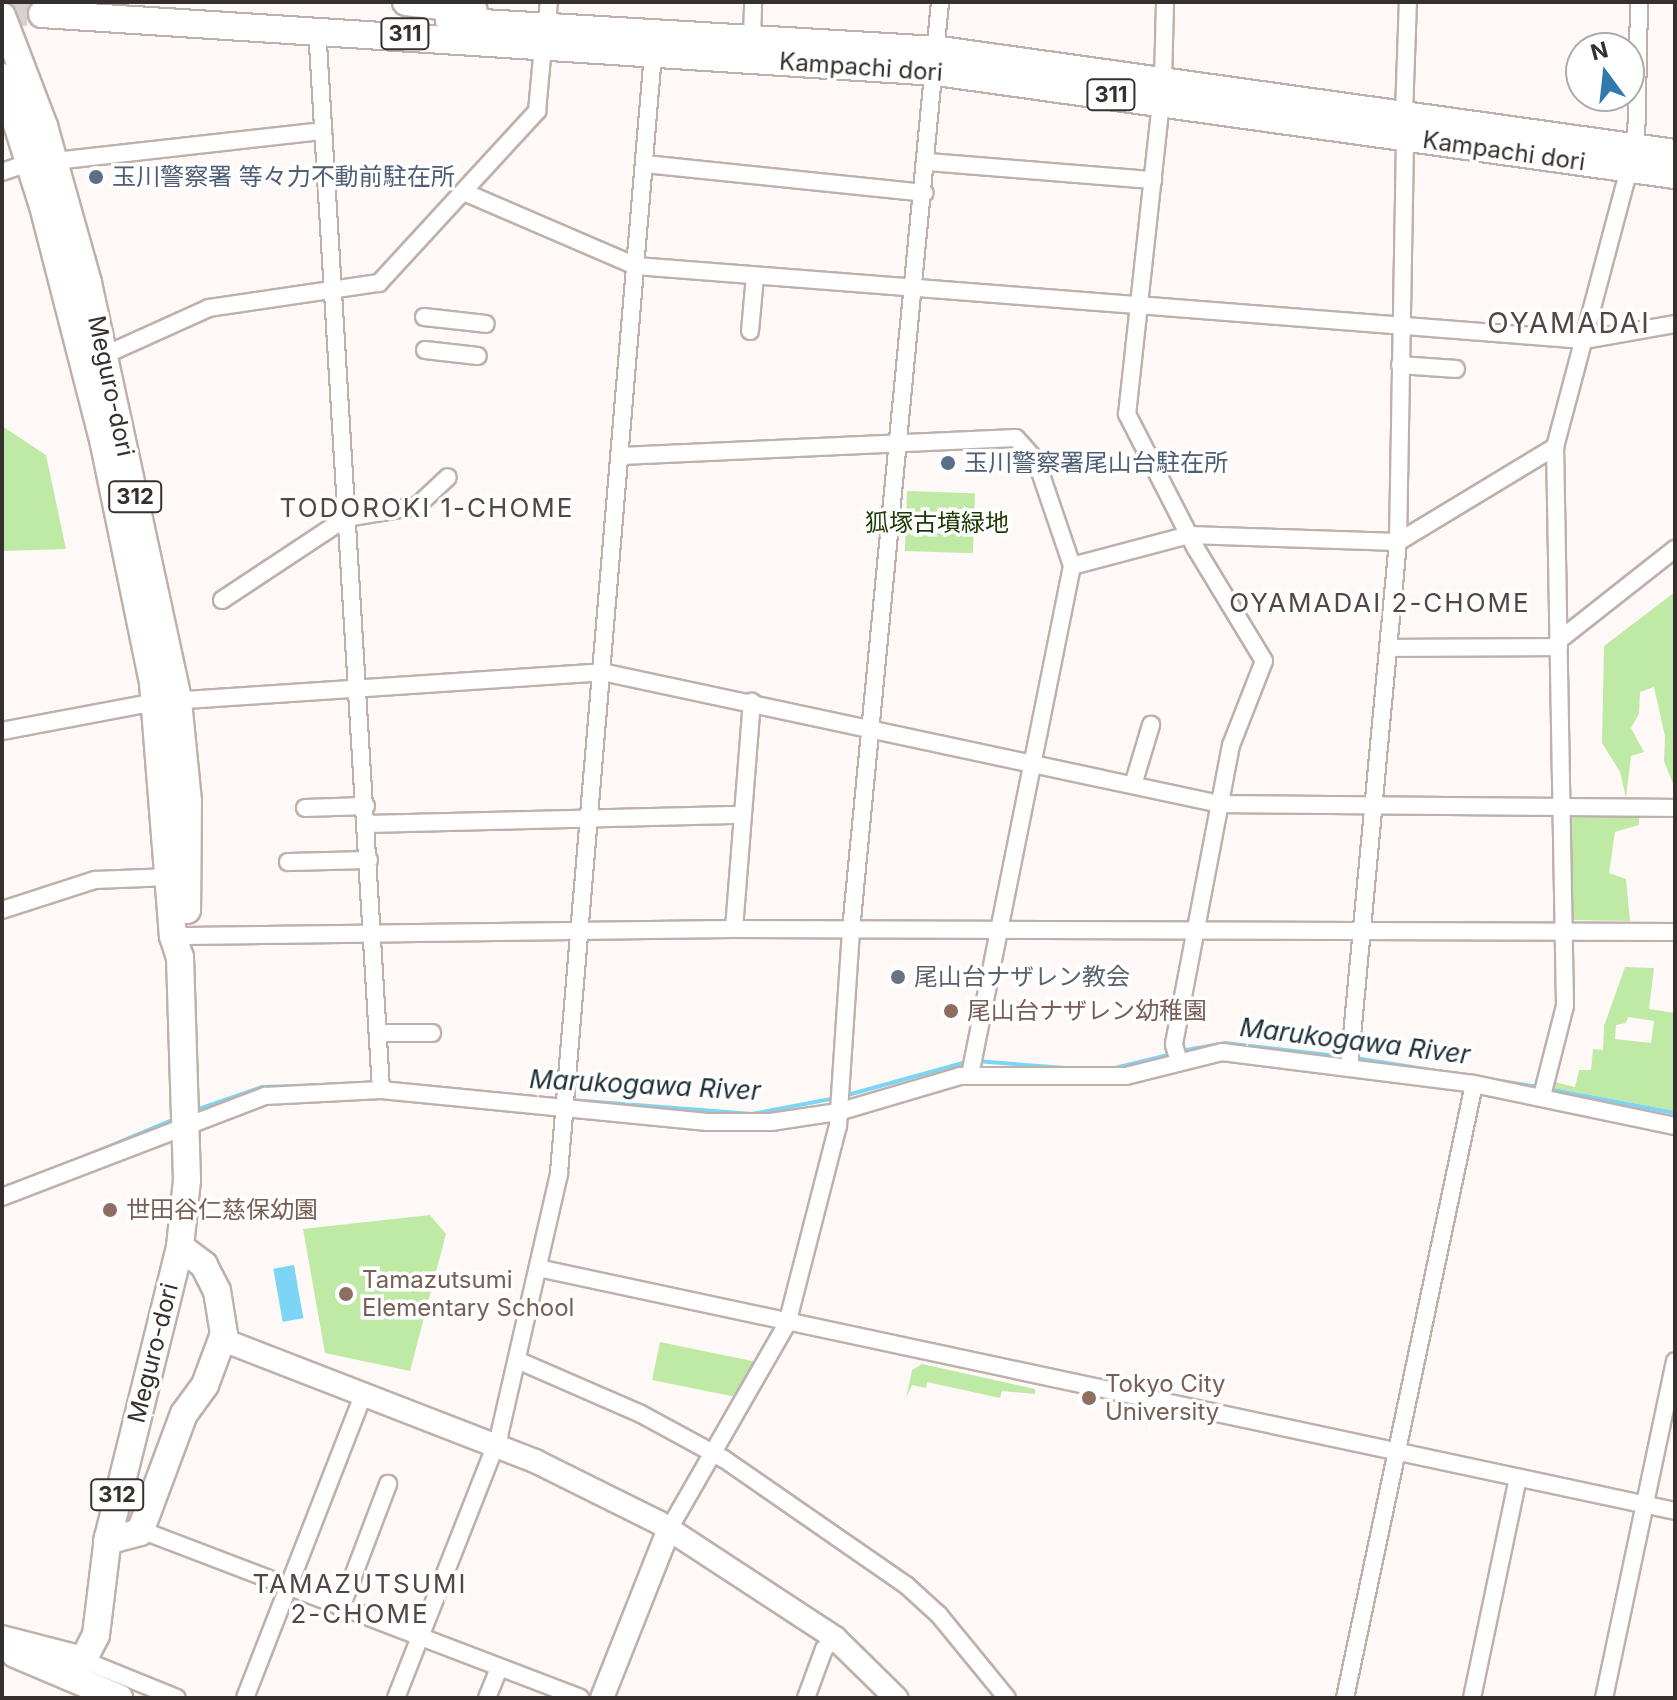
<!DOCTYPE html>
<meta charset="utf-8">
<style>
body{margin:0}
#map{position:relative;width:1677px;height:1700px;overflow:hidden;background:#fef9f6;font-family:Inter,"Noto Sans JP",sans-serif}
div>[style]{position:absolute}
.green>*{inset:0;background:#bfeaa5;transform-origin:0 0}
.water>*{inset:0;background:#7dd5f5;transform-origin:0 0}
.stream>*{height:4px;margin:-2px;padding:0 2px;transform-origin:2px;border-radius:2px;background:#7dd5f5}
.primary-tunnel>*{height:26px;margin-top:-13px;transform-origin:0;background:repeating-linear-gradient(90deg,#d6d1ce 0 26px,transparent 0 39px)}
.roads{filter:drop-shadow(2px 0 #beb1ac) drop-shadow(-2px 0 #beb1ac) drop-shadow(0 2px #beb1ac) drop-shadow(0 -2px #beb1ac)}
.street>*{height:16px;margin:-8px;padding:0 8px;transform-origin:8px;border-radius:8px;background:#fff}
.secondary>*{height:22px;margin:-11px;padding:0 11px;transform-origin:11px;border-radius:11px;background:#fff}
.primary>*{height:26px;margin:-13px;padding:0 13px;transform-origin:13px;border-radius:13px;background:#fff}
.dots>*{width:22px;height:22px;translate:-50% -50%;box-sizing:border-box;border:4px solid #fff;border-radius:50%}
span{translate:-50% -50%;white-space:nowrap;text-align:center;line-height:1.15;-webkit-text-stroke:7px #fff;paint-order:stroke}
.shield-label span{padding:2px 6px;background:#fff;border:2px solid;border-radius:6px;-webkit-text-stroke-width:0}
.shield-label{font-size:22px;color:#35302e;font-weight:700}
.street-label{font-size:24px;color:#35302e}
.service-label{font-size:24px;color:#4e5e75}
.left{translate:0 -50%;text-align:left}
.park-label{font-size:24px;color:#1b3900}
.worship-label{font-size:24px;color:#5b616d}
.education-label{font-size:24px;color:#785e54}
.neighbourhood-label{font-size:26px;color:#524743;letter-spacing:2px}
.water-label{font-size:26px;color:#1c3038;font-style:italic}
.quarter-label{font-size:28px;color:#524743;letter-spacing:2px}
.frame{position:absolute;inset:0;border:4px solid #35302e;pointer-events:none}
.north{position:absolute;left:1565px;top:32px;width:80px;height:80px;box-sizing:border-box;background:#fff;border:2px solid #aeacab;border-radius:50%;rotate:345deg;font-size:22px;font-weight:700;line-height:32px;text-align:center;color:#35302e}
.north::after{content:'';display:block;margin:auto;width:28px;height:36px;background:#327aae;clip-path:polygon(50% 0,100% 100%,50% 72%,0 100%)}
</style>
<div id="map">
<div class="green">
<i style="clip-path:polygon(2px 426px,46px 455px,66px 549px,2px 551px)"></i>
<i style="left:907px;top:491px;width:68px;height:60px;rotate:2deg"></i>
<i style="clip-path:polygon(1675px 592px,1675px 789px,1664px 761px,1665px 736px,1654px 687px,1640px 692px,1639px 714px,1631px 728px,1644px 752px,1631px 756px,1626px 798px,1620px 772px,1602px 743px,1604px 646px)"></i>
<i style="clip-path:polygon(1568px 814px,1639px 816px,1639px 825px,1615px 832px,1609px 873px,1626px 879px,1630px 921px,1571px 920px)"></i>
<i style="clip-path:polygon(evenodd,1625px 967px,1654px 968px,1649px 1009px,1675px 1013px,1675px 1111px,1548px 1087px,1551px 1081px,1575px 1087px,1579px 1070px,1591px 1070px,1593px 1049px,1603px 1050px,1604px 1026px,1625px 967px,1628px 1017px,1654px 1021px,1651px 1043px,1615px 1039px,1616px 1025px,1626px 1023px,1628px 1017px)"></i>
<i style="clip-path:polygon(430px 1215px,446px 1234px,410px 1371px,325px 1353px,303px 1229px)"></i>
<i style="clip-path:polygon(660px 1342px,757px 1362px,736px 1397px,652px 1380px)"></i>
<i style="clip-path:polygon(922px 1364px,1035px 1389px,1035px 1394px,1002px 1391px,1000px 1398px,927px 1382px,926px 1388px,912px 1385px,906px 1398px,912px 1370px)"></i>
</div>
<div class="water">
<i style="left:294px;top:1265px;width:54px;height:21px;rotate:80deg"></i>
</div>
<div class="stream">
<i style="left:1181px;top:1051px;width:45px;rotate:-10.3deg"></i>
<i style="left:1225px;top:1043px;width:122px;rotate:6.6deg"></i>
<i style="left:1355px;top:1058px;width:186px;rotate:9deg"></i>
<i style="left:976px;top:1061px;width:102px;rotate:4.5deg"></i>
<i style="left:1111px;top:1069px;width:63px;rotate:-13.8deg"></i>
<i style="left:1548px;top:1089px;width:129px;rotate:10.7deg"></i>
<i style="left:844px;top:1096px;width:128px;rotate:-15.5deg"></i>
<i style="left:571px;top:1100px;width:182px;rotate:4.4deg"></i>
<i style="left:752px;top:1114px;width:86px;rotate:-10.8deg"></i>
<i style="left:196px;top:1110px;width:70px;rotate:-19.2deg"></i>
<i style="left:262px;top:1087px;width:93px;rotate:-1.8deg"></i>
<i style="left:74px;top:1161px;width:112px;rotate:-22.7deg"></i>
</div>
<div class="primary-tunnel">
<i style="left:2px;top:11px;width:40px;rotate:4.3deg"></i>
</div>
<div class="roads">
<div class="street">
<i style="left:547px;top:23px;width:21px;rotate:-85deg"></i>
<i style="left:752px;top:36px;width:34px;rotate:-88deg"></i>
<i style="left:318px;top:44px;width:1048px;rotate:86.55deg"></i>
<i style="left:1163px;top:80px;width:78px;rotate:-88.5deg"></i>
<i style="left:1161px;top:102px;width:314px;rotate:96.2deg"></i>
<i style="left:1127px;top:414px;width:149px;rotate:62.9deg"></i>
<i style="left:1195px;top:547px;width:133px;rotate:58.8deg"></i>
<i style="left:1264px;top:661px;width:90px;rotate:111.4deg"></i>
<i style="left:1231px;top:745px;width:305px;rotate:100.8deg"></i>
<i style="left:1174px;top:1045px;width:17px;rotate:73deg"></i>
<i style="left:1404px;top:114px;width:112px;rotate:-88deg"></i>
<i style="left:1636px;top:148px;width:146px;rotate:-88.8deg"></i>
<i style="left:55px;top:161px;width:270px;rotate:-6.4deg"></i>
<i style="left:928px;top:162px;width:226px;rotate:4.6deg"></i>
<i style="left:645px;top:164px;width:281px;rotate:5.9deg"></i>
<i style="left:2px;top:172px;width:31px;rotate:-19deg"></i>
<i style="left:464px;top:192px;width:187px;rotate:23.3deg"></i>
<i style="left:636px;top:266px;width:951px;rotate:4.46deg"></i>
<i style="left:1584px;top:340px;width:92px;rotate:-10deg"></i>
<i style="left:424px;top:317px;width:62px;rotate:6.4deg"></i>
<i style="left:750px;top:331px;width:55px;rotate:-84.8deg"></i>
<i style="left:425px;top:350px;width:53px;rotate:6.5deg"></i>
<i style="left:96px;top:359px;width:124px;rotate:-24.3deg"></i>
<i style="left:209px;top:308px;width:172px;rotate:-8.4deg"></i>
<i style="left:379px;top:283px;width:234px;rotate:-47.4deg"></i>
<i style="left:537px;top:111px;width:65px;rotate:-84.7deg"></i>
<i style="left:1400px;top:365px;width:56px;rotate:4.1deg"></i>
<i style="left:621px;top:456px;width:395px;rotate:-2.6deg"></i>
<i style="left:1016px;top:438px;width:30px;rotate:48deg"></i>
<i style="left:1036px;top:460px;width:112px;rotate:71.2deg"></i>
<i style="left:1072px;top:566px;width:519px;rotate:101.33deg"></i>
<i style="left:1072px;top:566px;width:121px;rotate:-14.8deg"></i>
<i style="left:1189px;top:535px;width:209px;rotate:1.9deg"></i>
<i style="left:1398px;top:542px;width:184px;rotate:-31.2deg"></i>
<i style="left:222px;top:600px;width:149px;rotate:-33.5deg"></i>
<i style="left:346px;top:518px;width:72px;rotate:-9.6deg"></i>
<i style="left:417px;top:506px;width:42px;rotate:-43.1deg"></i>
<i style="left:1558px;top:641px;width:149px;rotate:-38.2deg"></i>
<i style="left:1388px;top:648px;width:171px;rotate:-0.3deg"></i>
<i style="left:2px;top:731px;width:157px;rotate:-10.7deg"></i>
<i style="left:156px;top:702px;width:447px;rotate:-3.8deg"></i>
<i style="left:602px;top:672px;width:632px;rotate:12.06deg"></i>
<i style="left:1220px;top:804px;width:455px;rotate:0.5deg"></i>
<i style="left:1133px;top:785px;width:63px;rotate:-73.3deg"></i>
<i style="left:305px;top:808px;width:61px;rotate:-1.9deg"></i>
<i style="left:367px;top:824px;width:376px;rotate:-1.4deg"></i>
<i style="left:288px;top:862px;width:81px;rotate:-1.4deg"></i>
<i style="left:2px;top:910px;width:98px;rotate:-17.9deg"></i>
<i style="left:95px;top:880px;width:75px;rotate:-2.3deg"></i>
<i style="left:734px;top:929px;width:228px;rotate:-85.5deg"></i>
<i style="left:186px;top:936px;width:548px;rotate:-0.73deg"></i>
<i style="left:734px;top:929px;width:941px;rotate:0.18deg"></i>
<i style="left:379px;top:1033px;width:53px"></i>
<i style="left:1349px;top:1068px;width:528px;rotate:-84.68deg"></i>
<i style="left:1398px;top:542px;width:405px;rotate:-89deg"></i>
<i style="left:1542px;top:1096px;width:93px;rotate:-75.7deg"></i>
<i style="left:1565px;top:1006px;width:559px;rotate:-91.02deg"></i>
<i style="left:1555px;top:447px;width:288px;rotate:-75.1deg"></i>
<i style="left:2px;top:1197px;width:282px;rotate:-21deg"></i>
<i style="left:265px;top:1096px;width:116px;rotate:-3deg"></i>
<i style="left:381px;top:1090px;width:328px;rotate:5.6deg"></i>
<i style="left:707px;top:1122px;width:64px"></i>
<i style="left:771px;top:1122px;width:68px;rotate:-8.5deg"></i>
<i style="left:838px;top:1112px;width:127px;rotate:-16.4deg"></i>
<i style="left:960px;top:1076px;width:166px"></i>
<i style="left:1126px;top:1076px;width:99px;rotate:-14deg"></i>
<i style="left:1222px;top:1052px;width:254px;rotate:7.2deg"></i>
<i style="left:1474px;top:1084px;width:205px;rotate:11.8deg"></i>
<i style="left:538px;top:1268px;width:1163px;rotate:12.06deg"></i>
<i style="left:517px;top:1360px;width:135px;rotate:23.5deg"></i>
<i style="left:641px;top:1414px;width:94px;rotate:28.5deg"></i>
<i style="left:724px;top:1459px;width:221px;rotate:34.7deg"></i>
<i style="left:906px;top:1585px;width:45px;rotate:42.3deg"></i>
<i style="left:939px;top:1615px;width:107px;rotate:50.7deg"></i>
<i style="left:669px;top:1529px;width:237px;rotate:-60.1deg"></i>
<i style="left:787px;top:1324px;width:204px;rotate:-75.6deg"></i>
<i style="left:838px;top:1126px;width:196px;rotate:-86.2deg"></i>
<i style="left:851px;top:930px;width:932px;rotate:-84.52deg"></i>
<i style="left:141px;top:1530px;width:470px;rotate:20.9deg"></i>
<i style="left:341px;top:1608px;width:133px;rotate:-69.2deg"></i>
<i style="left:83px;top:1660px;width:101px;rotate:22deg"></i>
<i style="left:245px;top:1698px;width:327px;rotate:-68.7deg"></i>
<i style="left:396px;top:1698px;width:282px;rotate:-68.5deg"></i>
<i style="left:499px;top:1436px;width:270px;rotate:-77.1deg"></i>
<i style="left:559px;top:1173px;width:1124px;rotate:-85.2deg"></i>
<i style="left:487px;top:1698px;width:31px;rotate:-68deg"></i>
<i style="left:806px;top:1698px;width:52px;rotate:-69.8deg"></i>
<i style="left:824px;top:1649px;width:16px;rotate:-45deg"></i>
<i style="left:1345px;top:1698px;width:627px;rotate:-78.13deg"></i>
<i style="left:1472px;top:1698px;width:225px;rotate:-78.2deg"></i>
<i style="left:1604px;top:1698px;width:344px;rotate:-78.1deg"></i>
</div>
<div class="secondary">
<i style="left:223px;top:1340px;width:335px;rotate:21.2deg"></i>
<i style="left:535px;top:1461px;width:137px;rotate:26.4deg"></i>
<i style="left:658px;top:1522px;width:212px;rotate:33.2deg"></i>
<i style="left:835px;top:1638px;width:86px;rotate:44.5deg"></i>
<i style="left:602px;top:1698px;width:182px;rotate:-68.4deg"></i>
</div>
<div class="primary">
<i style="left:406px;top:2px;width:68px;rotate:6.7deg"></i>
<i style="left:42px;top:14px;width:897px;rotate:3.71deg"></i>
<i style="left:937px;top:72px;width:745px;rotate:7.95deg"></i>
<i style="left:2px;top:16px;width:118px;rotate:69.1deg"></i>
<i style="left:44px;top:126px;width:163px;rotate:74.3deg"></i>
<i style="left:88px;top:283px;width:428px;rotate:77.8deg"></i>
<i style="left:178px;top:701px;width:100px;rotate:84.3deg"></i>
<i style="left:188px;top:801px;width:109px;rotate:90.5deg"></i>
<i style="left:449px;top:21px;width:492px;rotate:3.4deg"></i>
<i style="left:940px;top:50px;width:742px;rotate:7.98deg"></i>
<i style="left:2px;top:77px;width:135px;rotate:72.4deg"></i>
<i style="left:43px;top:206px;width:246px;rotate:75.6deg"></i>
<i style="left:104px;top:444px;width:244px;rotate:78.4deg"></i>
<i style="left:153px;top:683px;width:254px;rotate:85.5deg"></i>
<i style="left:173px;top:936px;width:22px;rotate:72deg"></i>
<i style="left:180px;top:957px;width:223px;rotate:88.2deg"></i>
<i style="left:187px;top:1180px;width:67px;rotate:96deg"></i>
<i style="left:180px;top:1247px;width:299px;rotate:103.9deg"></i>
<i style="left:108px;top:1537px;width:99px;rotate:97deg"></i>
<i style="left:96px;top:1635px;width:28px;rotate:117deg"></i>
<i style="left:83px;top:1660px;width:84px;rotate:-165.5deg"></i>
<i style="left:107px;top:1541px;width:34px;rotate:-15deg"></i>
<i style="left:140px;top:1532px;width:126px;rotate:-69.6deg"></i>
<i style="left:184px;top:1414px;width:36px;rotate:-54deg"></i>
<i style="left:205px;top:1385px;width:54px;rotate:-69.6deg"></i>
<i style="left:224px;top:1334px;width:44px;rotate:-99.2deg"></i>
<i style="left:217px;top:1291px;width:29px;rotate:-117deg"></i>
<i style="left:204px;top:1265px;width:30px;rotate:-143deg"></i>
<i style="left:15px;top:1654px;width:113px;rotate:22.9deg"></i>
</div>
</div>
<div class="dots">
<i style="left:96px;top:177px;background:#5c6f8a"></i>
<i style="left:948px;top:463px;background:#5c6f8a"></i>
<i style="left:898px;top:977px;background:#6b7280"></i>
<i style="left:951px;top:1011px;background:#8d6e63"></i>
<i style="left:110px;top:1210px;background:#8d6e63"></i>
<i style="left:346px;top:1294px;background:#8d6e63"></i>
<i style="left:1089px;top:1398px;background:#8d6e63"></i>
</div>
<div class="shield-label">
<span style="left:405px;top:34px">311</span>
<span style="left:1111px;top:95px">311</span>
<span style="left:135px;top:497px">312</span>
<span style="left:117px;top:1495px">312</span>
</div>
<div class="street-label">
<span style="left:861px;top:67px;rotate:4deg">Kampachi dori</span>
<span style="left:1504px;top:151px;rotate:8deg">Kampachi dori</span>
<span style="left:111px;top:386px;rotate:78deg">Meguro-dori</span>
<span style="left:153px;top:1353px;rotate:-76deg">Meguro-dori</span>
</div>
<div class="service-label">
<span class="left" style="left:112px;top:177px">玉川警察署 等々力不動前駐在所</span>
<span class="left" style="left:964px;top:463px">玉川警察署尾山台駐在所</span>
</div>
<div class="park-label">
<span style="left:937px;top:523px">狐塚古墳緑地</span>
</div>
<div class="worship-label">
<span class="left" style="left:914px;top:977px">尾山台ナザレン教会</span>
</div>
<div class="education-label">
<span class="left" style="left:967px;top:1011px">尾山台ナザレン幼稚園</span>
<span class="left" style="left:126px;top:1210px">世田谷仁慈保幼園</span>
<span class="left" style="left:362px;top:1294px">Tamazutsumi<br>Elementary School</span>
<span class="left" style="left:1105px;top:1398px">Tokyo City<br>University</span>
</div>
<div class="neighbourhood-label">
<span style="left:427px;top:508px">TODOROKI 1-CHOME</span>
<span style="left:1380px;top:603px">OYAMADAI 2-CHOME</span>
<span style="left:360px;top:1599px">TAMAZUTSUMI<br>2-CHOME</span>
</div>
<div class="water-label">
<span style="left:1355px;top:1041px;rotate:7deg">Marukogawa River</span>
<span style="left:645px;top:1085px;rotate:3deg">Marukogawa River</span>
</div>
<div class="quarter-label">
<span style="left:1569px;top:323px">OYAMADAI</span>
</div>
<div class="frame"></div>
<div class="north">N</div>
</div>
